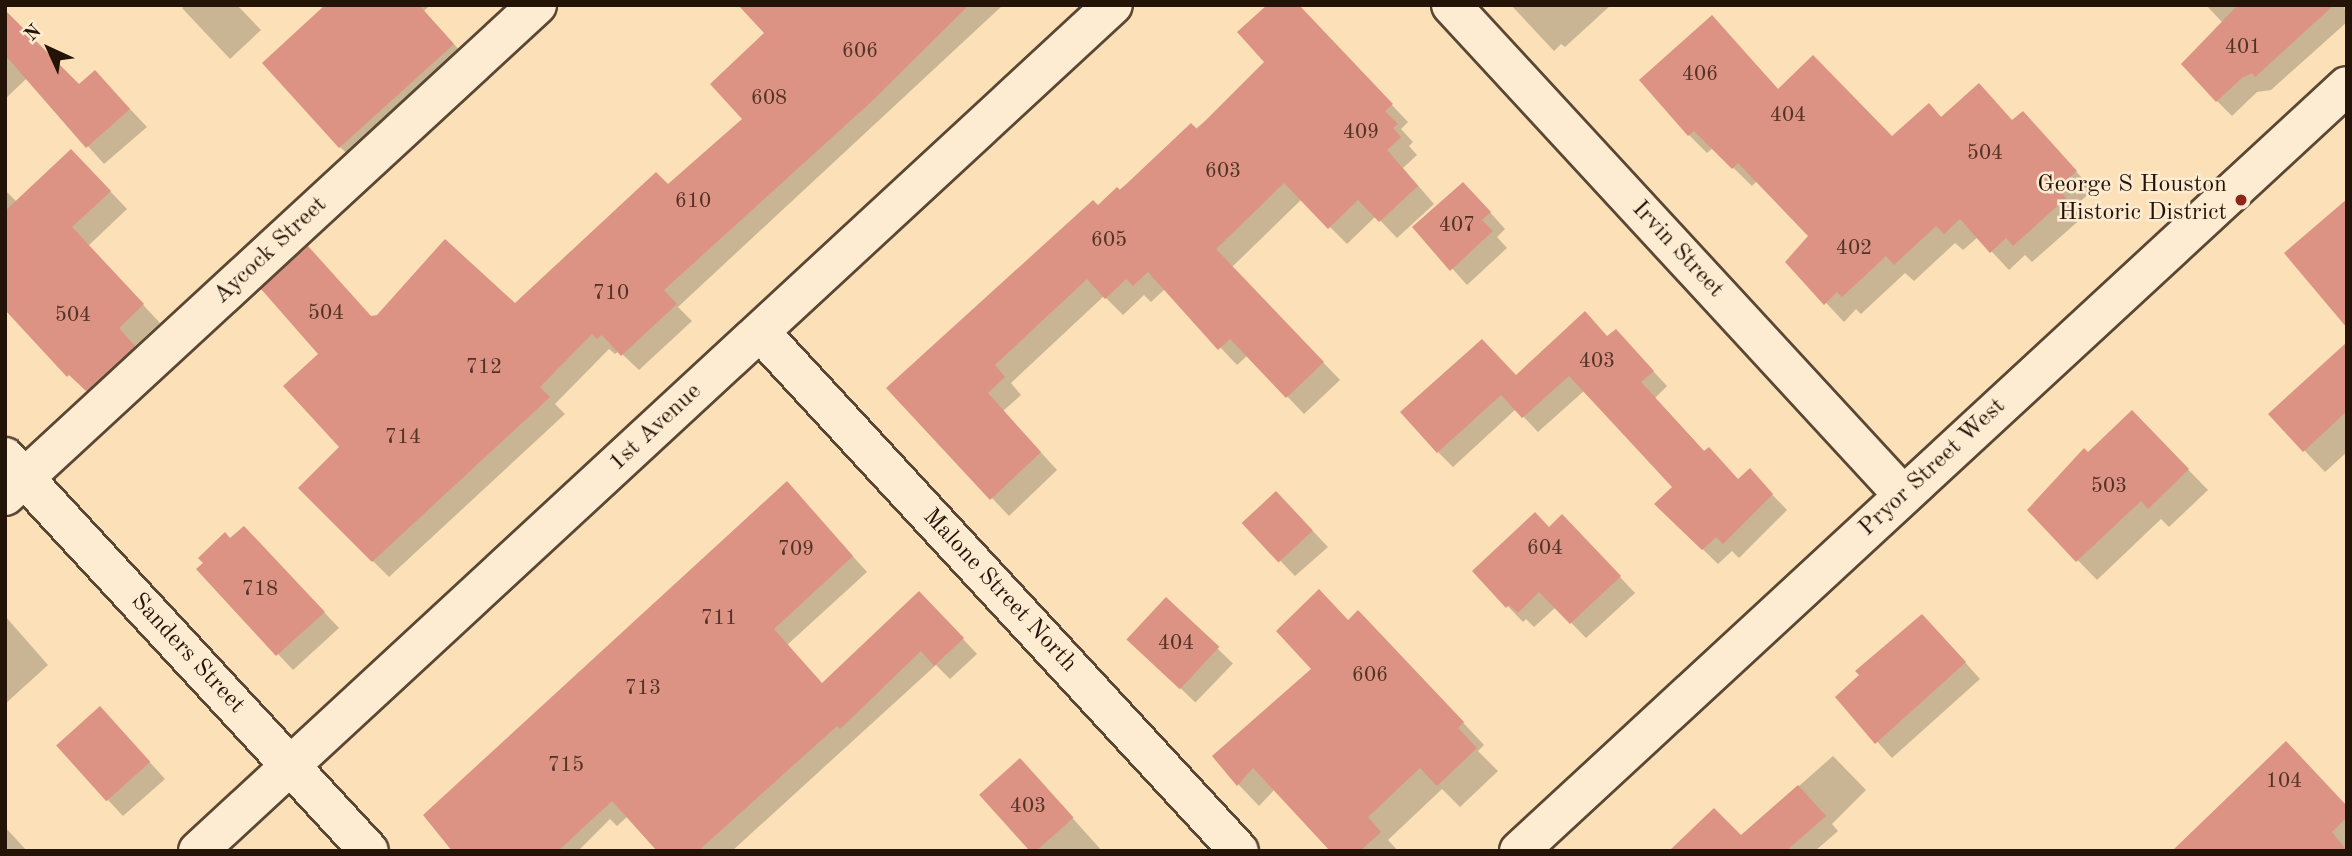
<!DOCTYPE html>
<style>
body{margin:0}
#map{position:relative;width:2352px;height:856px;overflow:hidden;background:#fce1b8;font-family:"Old Standard TT",serif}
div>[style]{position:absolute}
.shadow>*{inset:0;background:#0003;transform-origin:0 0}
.building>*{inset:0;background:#dc9383;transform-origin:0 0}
.roads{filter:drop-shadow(2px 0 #5a4734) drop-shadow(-2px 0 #5a4734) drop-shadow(0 2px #5a4734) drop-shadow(0 -2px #5a4734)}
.minor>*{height:38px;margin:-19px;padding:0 19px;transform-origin:19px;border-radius:19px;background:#fdecd1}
.dots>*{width:19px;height:19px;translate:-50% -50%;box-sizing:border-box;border:4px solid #fdecd1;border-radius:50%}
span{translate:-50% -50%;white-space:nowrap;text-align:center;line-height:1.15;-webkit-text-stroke:5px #fdecd1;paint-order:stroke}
.number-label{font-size:21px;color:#523427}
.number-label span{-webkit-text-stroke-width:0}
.poi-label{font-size:24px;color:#241408}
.right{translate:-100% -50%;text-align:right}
.street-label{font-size:24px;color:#241408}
.frame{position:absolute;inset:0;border:7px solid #241408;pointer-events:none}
.north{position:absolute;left:14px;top:14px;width:70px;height:70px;-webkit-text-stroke:5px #fdecd1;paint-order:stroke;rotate:315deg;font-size:19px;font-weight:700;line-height:28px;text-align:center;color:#241408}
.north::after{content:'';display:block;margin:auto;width:24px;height:32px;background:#241408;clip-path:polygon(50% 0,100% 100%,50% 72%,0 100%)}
</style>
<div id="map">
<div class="shadow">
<i style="clip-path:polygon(186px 5px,237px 5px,261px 30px,230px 59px,182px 8px)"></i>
<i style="clip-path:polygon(328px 5px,430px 5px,424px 11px,472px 64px,360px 166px,340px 147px)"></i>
<i style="clip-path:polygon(741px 5px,1003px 5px,678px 307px,692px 321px,639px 370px,619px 351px,615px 354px,609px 349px,555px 404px,565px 414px,389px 577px,300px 488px,341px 447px,372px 318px,515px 305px,668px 186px,745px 119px,766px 33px)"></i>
<i style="clip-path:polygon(1511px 5px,1611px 5px,1565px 47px,1561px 44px,1554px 51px)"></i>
<i style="clip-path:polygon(2206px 5px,2344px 5px,2347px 22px,2271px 90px,2257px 92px,2232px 116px,2217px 101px,2219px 32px,2215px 29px,2222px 22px)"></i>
<i style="clip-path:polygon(5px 12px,79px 87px,95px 72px,147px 127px,104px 164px,27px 78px,5px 99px)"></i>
<i style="clip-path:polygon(1712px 17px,1779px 90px,1892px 139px,1929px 105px,1942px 118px,2013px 122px,2040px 132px,2093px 190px,2074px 207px,2083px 217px,2032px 262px,2025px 255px,2009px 270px,1978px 237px,1963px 250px,1955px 243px,1914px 281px,1905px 273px,1861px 314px,1856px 309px,1844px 322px,1788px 262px,1810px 236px,1757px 181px,1752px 186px,1713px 148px,1707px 153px,1689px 135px)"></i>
<i style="clip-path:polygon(1320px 29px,1408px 122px,1401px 129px,1413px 142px,1409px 146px,1417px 155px,1403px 168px,1434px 204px,1397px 238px,1376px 216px,1347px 244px,1302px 199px,1232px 267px,1340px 380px,1304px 414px,1248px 355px,1237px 365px,1165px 289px,1151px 302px,1144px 295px,1123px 315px,1104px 296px,1011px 383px,1021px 395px,1003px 411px,1057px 470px,1009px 516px,888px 388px,1098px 207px)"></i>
<i style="clip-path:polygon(89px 169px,127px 209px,88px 246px,160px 323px,135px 346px,151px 364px,104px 407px,30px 335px,5px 302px,5px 190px,17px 202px)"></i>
<i style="clip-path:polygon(1478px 199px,1505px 229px,1497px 237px,1507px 248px,1467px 285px,1415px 227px)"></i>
<i style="clip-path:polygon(1608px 338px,1630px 346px,1667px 386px,1655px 398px,1705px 452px,1738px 481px,1764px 486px,1787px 510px,1739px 558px,1732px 551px,1718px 564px,1656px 504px,1674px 487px,1585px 390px,1538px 432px,1516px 409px,1453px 467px,1438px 452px,1516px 377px)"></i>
<i style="clip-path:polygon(2347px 344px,2347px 452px,2325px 472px,2304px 450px)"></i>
<i style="clip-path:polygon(2132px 412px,2208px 490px,2169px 527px,2161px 519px,2097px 580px,2029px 510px)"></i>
<i style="clip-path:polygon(787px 483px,867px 572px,787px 645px,822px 684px,934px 608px,977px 654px,950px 679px,936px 665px,732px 851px,660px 851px,628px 816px,617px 826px,610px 819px,578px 851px,454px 851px)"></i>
<i style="clip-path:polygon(1292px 509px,1328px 547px,1295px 576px,1245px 524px)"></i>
<i style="clip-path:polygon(1577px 531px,1635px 593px,1586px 638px,1556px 607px,1534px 627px,1526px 619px,1523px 622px,1474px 571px)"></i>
<i style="clip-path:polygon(231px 540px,259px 543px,339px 628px,293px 670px,198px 569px)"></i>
<i style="left:1166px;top:599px;width:93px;height:54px;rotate:44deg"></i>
<i style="clip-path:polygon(5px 616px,48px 665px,5px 704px)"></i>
<i style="clip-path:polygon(1349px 622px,1380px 634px,1484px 745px,1478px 751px,1498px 771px,1460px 807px,1442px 789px,1388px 840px,1398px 851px,1332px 851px,1275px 789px,1259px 806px,1238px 784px)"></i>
<i style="clip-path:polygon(1938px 632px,1980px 679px,1892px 758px,1837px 697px)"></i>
<i style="clip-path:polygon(115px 724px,165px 779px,123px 816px,108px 800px)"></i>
<i style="clip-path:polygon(1833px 756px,1866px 790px,1832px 824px,1838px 831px,1815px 851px,1674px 851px,1741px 837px)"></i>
<i style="clip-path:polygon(1035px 776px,1102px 851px,1031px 851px,983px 797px)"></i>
<i style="clip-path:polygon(2347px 807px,2347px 851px,2175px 851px)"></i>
<i style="clip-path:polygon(5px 827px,27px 851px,5px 851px)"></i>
</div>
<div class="building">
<i style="clip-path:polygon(325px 5px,419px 5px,454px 44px,339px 148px,262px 63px)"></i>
<i style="clip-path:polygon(738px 5px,969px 5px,871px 102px,664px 290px,677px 304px,621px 356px,602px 335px,597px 339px,592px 334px,540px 387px,550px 397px,372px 562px,298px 488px,339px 447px,283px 386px,318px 354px,261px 289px,308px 246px,371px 316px,377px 315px,445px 239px,515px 303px,656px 172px,668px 184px,742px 119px,710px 84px,764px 33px)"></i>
<i style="clip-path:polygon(1267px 5px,1299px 5px,1393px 104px,1385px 111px,1398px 124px,1393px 128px,1401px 137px,1387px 150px,1418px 186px,1379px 222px,1358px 200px,1328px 229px,1284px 183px,1216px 249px,1324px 362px,1286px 398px,1230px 339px,1218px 350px,1148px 272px,1133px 286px,1126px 279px,1105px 299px,1087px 279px,995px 365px,1005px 377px,988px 393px,1041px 452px,990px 500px,886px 388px,1093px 200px,1098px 205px,1117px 187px,1120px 190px,1191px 123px,1197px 129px,1264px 62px,1237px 32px)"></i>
<i style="clip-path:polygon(2238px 5px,2334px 5px,2255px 77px,2252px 73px,2242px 78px,2216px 102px,2181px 64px)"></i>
<i style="clip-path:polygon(5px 10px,79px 84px,95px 70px,130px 109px,86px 148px,5px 55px)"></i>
<i style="clip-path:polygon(1712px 15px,1778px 89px,1813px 55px,1892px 136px,1929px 103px,1941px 117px,1979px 83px,2012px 120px,2023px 111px,2077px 171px,2057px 188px,2066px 198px,2013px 246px,2006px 238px,1990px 253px,1960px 219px,1944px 234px,1936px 226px,1894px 265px,1886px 256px,1842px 297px,1837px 292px,1824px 305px,1785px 262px,1808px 236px,1738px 163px,1732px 169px,1694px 131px,1688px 136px,1639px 80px)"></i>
<i style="clip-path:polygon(71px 149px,111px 191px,72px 227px,144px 304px,119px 328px,135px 346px,86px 391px,69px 375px,67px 377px,5px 310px,5px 211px)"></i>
<i style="clip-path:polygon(1463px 182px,1491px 212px,1482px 220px,1493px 231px,1450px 271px,1412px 227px)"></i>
<i style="clip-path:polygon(2347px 199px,2347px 328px,2284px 253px)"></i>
<i style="clip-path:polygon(1585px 311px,1607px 336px,1616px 329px,1654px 371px,1641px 382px,1704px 451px,1709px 447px,1738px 479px,1750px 468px,1773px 494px,1723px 544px,1716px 537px,1702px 550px,1654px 504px,1672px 487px,1569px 376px,1522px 418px,1501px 395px,1437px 453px,1400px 412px,1482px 339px,1516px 375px)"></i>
<i style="clip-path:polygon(2347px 342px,2347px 411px,2303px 452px,2268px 414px)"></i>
<i style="clip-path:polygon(2132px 410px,2189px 469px,2148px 509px,2141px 501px,2076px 562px,2027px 510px,2084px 448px,2088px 452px)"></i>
<i style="clip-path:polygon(787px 481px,853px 556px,774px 629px,822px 683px,919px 591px,964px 638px,934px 666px,921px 651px,840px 729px,837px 726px,698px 851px,657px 851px,612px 801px,558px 851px,452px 851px,423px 815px)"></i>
<i style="left:1276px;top:491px;width:54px;height:47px;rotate:47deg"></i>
<i style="clip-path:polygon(1535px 512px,1549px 527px,1562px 514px,1621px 576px,1570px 624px,1539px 592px,1518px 613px,1509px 605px,1506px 608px,1472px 571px)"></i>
<i style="clip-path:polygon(244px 526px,325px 612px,276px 656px,196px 569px,203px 563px,198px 558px,225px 532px,230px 538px)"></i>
<i style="clip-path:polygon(1319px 589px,1348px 620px,1358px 610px,1464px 722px,1458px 728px,1477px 748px,1437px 786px,1420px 768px,1368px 817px,1381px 832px,1360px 851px,1330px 851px,1253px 768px,1237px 786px,1212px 756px,1311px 669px,1276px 631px)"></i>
<i style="left:1166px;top:597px;width:73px;height:58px;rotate:43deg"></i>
<i style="clip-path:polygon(1922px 614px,1966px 662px,1875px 744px,1835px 697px,1859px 675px,1855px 671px)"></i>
<i style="left:100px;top:706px;width:75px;height:59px;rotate:48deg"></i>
<i style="clip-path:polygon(2286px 741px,2347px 806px,2347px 817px,2332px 832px,2347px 851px,2172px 851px)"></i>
<i style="left:1020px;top:758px;width:80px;height:55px;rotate:48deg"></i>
<i style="clip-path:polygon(1798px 785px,1826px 816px,1786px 851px,1669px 851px,1714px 808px,1741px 835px)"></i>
</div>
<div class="roads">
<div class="minor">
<i style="left:1451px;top:5px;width:667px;rotate:47.31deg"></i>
<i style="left:760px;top:332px;width:706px;rotate:47.3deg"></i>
<i style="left:5px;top:457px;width:536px;rotate:47.27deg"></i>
<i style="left:5px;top:496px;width:724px;rotate:-42.7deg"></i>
<i style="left:198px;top:851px;width:1246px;rotate:-42.76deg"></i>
<i style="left:1519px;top:851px;width:1127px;rotate:-42.74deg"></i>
</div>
</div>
<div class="dots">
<i style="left:2241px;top:200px;background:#8f2418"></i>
</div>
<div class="number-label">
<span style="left:2243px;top:48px">401</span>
<span style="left:860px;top:52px">606</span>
<span style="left:1700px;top:75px">406</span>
<span style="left:769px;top:99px">608</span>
<span style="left:1788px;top:116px">404</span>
<span style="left:1361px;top:133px">409</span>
<span style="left:1985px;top:154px">504</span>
<span style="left:1223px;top:172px">603</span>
<span style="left:693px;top:202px">610</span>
<span style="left:1457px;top:226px">407</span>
<span style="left:1109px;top:241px">605</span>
<span style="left:1854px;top:249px">402</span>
<span style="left:611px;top:294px">710</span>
<span style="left:326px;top:314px">504</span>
<span style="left:73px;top:316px">504</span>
<span style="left:1597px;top:362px">403</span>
<span style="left:484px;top:368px">712</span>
<span style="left:403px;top:438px">714</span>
<span style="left:2109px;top:487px">503</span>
<span style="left:1545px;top:549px">604</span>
<span style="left:796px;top:550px">709</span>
<span style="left:260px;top:590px">718</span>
<span style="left:719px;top:619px">711</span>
<span style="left:1176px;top:644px">404</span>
<span style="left:1370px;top:676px">606</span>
<span style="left:643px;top:689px">713</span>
<span style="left:566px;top:766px">715</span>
<span style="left:2284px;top:782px">104</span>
<span style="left:1028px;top:807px">403</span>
</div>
<div class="poi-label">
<span class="right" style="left:2227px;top:200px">George S Houston<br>Historic District</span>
</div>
<div class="street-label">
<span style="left:1677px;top:250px;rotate:47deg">Irvin Street</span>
<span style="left:271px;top:251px;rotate:-43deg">Aycock Street</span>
<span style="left:656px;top:428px;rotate:-43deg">1st Avenue</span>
<span style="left:1933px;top:468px;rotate:-43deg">Pryor Street West</span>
<span style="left:999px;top:591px;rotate:47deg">Malone Street North</span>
<span style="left:187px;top:654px;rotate:47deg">Sanders Street</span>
</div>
<div class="frame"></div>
<div class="north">N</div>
</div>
